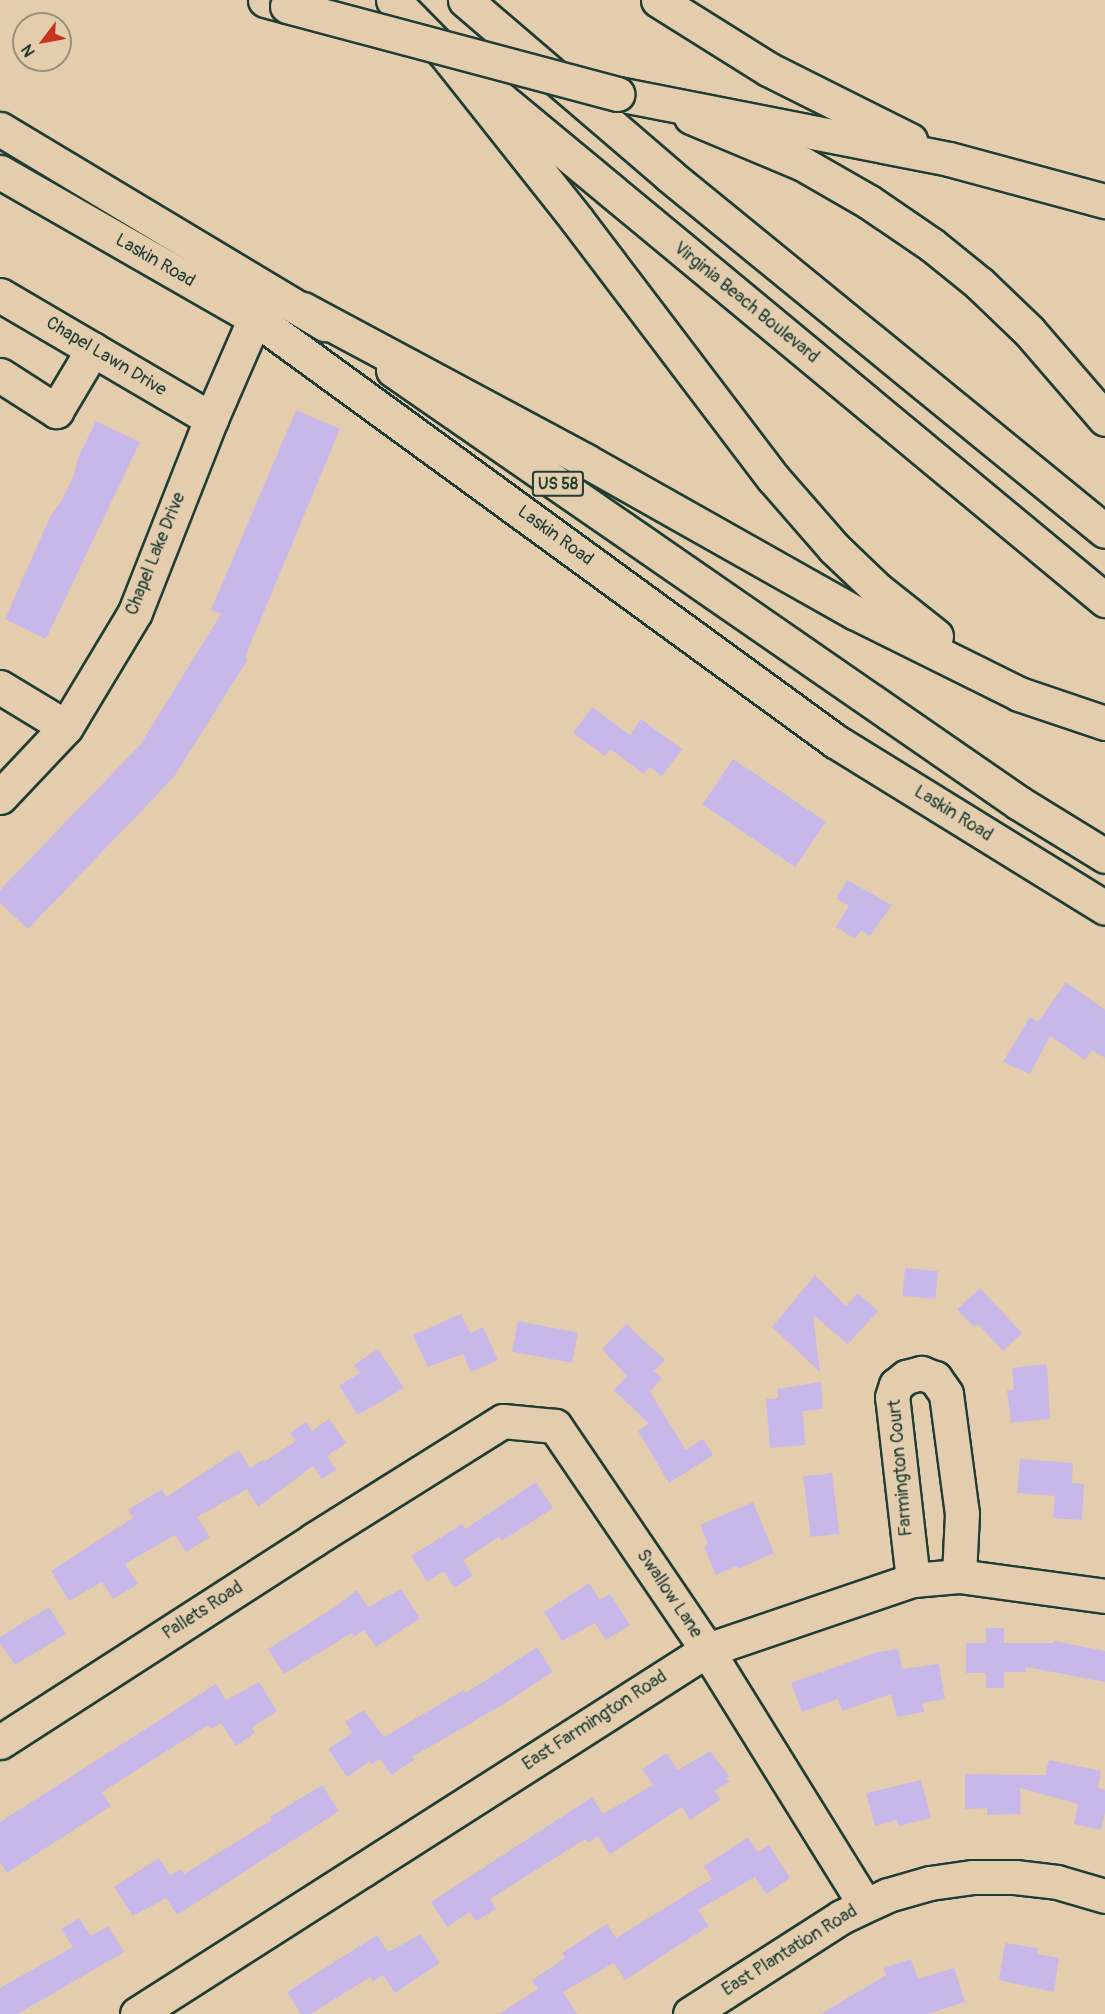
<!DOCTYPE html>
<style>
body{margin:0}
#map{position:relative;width:1105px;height:2014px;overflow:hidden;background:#e4cdad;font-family:Pangolin,sans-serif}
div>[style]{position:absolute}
.building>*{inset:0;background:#c8b8e9;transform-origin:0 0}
.roads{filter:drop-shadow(2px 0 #1f3d34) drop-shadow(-2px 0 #1f3d34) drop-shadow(0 2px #1f3d34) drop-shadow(0 -2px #1f3d34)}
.minor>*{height:33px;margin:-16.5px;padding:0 16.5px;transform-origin:16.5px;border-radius:16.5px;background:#e4cdad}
.major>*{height:33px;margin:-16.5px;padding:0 16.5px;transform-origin:16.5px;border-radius:16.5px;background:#e4cdad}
.highway>*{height:33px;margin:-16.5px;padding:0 16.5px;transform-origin:16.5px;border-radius:16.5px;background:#e4cdad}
.bridges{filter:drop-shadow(2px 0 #1f3d34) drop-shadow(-2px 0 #1f3d34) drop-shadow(0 2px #1f3d34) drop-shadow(0 -2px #1f3d34)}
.major-bridge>*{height:33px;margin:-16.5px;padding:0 16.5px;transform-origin:16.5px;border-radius:16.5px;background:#e4cdad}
span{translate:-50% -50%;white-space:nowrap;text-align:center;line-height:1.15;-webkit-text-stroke:6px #e4cdad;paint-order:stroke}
.shield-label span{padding:2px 4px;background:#e4cdad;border:2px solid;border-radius:4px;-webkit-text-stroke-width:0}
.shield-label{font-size:16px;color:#1f3d34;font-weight:700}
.street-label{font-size:18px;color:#1f3d34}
.north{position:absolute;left:12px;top:12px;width:60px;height:60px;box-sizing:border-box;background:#e4cdad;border:2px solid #95937d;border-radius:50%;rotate:238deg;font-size:16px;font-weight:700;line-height:24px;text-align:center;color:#1f3d34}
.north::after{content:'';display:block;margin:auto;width:21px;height:27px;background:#c8321e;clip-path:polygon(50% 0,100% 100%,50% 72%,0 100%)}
</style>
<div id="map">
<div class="building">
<i style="clip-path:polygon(296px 410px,340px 429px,245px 657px,248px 659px,174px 777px,28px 929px,0 903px,0 890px,140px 745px,221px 614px,211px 610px)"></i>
<i style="clip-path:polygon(96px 421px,140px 442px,46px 639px,5px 619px,51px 515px,61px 502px,74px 475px,78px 458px)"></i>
<i style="clip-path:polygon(592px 707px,630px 735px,641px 719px,682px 749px,662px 776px,649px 767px,644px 774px,610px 749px,605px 756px,573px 733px)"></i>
<i style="left:733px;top:759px;width:112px;height:55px;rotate:34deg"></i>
<i style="clip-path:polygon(847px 880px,892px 905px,870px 936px,861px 930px,855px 939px,836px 927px,849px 906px,836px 898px)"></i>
<i style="clip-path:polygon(1066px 982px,1105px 1010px,1105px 1058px,1092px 1050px,1085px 1060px,1050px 1036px,1030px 1074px,1003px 1062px,1030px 1017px,1038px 1022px)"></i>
<i style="left:905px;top:1268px;width:33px;height:28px;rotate:5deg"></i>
<i style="clip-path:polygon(815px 1275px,846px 1306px,858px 1293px,878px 1311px,848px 1344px,813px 1315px,820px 1372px,772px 1327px)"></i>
<i style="clip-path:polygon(980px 1288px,1022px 1333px,1003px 1351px,978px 1324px,974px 1327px,957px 1309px)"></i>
<i style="clip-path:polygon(461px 1314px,470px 1333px,483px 1327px,498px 1360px,471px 1372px,463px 1354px,428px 1367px,413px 1335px)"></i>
<i style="left:518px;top:1321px;width:61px;height:31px;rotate:11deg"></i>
<i style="clip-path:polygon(626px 1324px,665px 1360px,654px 1371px,662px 1378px,650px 1392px,686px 1450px,703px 1439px,713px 1455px,669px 1483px,638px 1431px,649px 1424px,614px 1390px,627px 1376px,602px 1349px)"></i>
<i style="clip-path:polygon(378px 1349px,404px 1388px,358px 1415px,339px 1386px,360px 1373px,354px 1365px)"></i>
<i style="clip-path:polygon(1047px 1364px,1050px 1419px,1011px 1423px,1007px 1390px,1014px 1390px,1012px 1368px)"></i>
<i style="clip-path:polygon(821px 1382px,823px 1409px,803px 1411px,805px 1445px,770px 1448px,766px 1399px,778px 1398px,777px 1389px)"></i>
<i style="clip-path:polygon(329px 1419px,346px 1443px,327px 1456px,336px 1470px,322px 1479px,313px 1466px,258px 1507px,247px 1489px,197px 1517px,210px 1537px,186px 1552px,175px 1535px,125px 1564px,138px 1584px,113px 1599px,102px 1582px,69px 1601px,51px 1571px,133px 1518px,128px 1510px,162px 1489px,166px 1497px,239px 1450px,250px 1468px,263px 1460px,264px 1462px,296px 1441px,290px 1433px,306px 1422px,312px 1431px)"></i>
<i style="clip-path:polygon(1020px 1459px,1073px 1463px,1072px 1483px,1084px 1484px,1082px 1520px,1053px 1518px,1055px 1496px,1017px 1493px)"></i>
<i style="left:832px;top:1473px;width:61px;height:29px;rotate:83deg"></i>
<i style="clip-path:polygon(536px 1482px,553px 1508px,502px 1541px,499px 1537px,463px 1560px,473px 1576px,454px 1588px,444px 1571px,427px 1582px,411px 1556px,462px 1524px,465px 1529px)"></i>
<i style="clip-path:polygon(753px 1502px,774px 1553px,738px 1569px,736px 1566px,716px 1575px,704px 1547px,708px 1544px,700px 1525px)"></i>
<i style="clip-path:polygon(589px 1583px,600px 1600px,610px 1594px,630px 1625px,606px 1640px,595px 1623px,562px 1641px,544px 1612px)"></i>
<i style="clip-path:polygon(401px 1589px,420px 1618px,376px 1647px,364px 1630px,354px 1637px,352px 1633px,284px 1674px,268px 1649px,335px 1607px,357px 1590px,368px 1607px)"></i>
<i style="clip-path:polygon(49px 1607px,66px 1634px,15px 1665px,0 1643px,0 1637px)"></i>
<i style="clip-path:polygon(986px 1628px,1004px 1628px,1004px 1643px,1054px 1643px,1054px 1641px,1105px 1651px,1105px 1682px,1026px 1667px,1026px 1672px,1004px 1672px,1004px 1688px,986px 1688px,986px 1673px,966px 1673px,966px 1643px,986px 1643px)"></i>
<i style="clip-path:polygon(537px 1647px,553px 1672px,502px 1705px,412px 1757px,414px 1760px,391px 1775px,380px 1759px,372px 1764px,370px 1761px,347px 1777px,328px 1749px,352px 1733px,345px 1722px,364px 1710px,384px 1737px,464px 1690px,466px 1693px)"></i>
<i style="clip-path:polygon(898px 1649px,902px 1669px,939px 1664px,945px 1699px,922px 1703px,924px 1712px,897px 1717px,891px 1694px,842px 1711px,838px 1699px,802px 1712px,791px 1683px,822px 1672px,824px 1675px,824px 1671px,878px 1652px)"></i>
<i style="clip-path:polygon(259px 1682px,277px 1711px,252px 1727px,255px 1733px,236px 1746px,221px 1723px,211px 1729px,208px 1725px,102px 1792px,111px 1806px,7px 1873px,0 1862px,0 1822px,216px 1684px,226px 1700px)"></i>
<i style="clip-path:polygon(710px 1751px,730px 1777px,727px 1778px,729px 1782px,715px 1791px,721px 1799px,690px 1820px,682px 1807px,610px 1854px,598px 1836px,588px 1843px,585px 1839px,490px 1899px,496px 1909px,476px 1921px,470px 1912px,447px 1927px,431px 1902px,592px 1797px,603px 1814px,653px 1785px,642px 1769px,666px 1753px,678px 1770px)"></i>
<i style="clip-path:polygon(1049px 1760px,1101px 1771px,1098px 1788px,1105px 1790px,1105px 1812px,1101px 1830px,1074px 1824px,1078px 1804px,1020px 1788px,1021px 1814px,987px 1815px,987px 1808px,965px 1809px,965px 1774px,1045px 1775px)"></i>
<i style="clip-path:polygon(921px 1780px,931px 1818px,899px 1826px,897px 1820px,875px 1826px,866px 1793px)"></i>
<i style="clip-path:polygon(322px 1785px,339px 1811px,177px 1915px,166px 1898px,133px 1916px,114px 1887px,159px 1858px,170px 1875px,181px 1869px,184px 1874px,272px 1820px,270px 1817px)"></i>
<i style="clip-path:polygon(748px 1837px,758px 1852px,769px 1845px,790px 1878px,766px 1894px,755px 1877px,698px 1910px,709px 1926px,625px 1980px,614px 1963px,563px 1992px,577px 2014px,499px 2014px,538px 1989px,532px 1980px,565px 1958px,562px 1953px,607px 1924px,616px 1938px,712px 1879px,704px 1866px)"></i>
<i style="clip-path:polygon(79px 1918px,91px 1936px,108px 1926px,124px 1952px,18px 2014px,0 2014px,0 1988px,73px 1947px,61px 1929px)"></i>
<i style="clip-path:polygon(421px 1934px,440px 1963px,395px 1993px,383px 1975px,373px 1982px,370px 1977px,311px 2014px,301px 2014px,287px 1992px,377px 1935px,388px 1952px)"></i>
<i style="clip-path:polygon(1005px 1943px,1038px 1948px,1037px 1954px,1059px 1958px,1054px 1992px,999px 1980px)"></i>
<i style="clip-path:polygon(911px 1959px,918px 1979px,954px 1968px,965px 2002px,928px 2014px,821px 2014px,886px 1975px,884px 1968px)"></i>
</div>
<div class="roads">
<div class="minor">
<i style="left:0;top:172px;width:294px;rotate:29.8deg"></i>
<i style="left:255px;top:318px;width:718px;rotate:36.1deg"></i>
<i style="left:835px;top:741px;width:317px;rotate:31.7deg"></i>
<i style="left:0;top:295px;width:245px;rotate:30.4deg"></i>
<i style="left:0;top:375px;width:67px;rotate:32.7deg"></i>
<i style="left:56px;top:411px;width:72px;rotate:-59.2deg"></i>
<i style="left:0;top:687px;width:77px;rotate:31.2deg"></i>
<i style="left:0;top:797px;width:96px;rotate:-46.7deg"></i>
<i style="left:66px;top:727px;width:134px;rotate:-59deg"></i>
<i style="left:135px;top:612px;width:207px;rotate:-68.5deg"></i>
<i style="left:211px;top:419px;width:110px;rotate:-66.5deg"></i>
<i style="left:913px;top:1580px;width:184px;rotate:-96.5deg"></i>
<i style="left:892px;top:1397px;width:13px;rotate:-72deg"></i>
<i style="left:896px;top:1385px;width:13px;rotate:-39deg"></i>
<i style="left:906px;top:1377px;width:16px;rotate:-15deg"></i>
<i style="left:921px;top:1373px;width:15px;rotate:20deg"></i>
<i style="left:935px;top:1378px;width:19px;rotate:55deg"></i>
<i style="left:946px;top:1394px;width:121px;rotate:82.4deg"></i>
<i style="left:962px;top:1514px;width:62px;rotate:92.8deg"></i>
<i style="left:0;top:1742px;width:373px;rotate:-32.8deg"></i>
<i style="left:313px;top:1540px;width:224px;rotate:-32.1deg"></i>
<i style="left:503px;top:1421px;width:52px;rotate:5.5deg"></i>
<i style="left:555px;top:1426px;width:271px;rotate:55.8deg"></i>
<i style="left:707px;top:1650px;width:300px;rotate:58.2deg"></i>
<i style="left:137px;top:2014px;width:676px;rotate:-32.56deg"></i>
<i style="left:707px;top:1650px;width:218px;rotate:-18.8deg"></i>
<i style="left:913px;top:1580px;width:46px;rotate:-5deg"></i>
<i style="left:959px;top:1576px;width:147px;rotate:7.8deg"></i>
<i style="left:690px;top:2014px;width:179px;rotate:-32.7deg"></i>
<i style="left:841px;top:1917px;width:52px;rotate:-25.1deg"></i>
<i style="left:888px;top:1895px;width:44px;rotate:-15.9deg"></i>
<i style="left:930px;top:1883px;width:42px;rotate:-8.1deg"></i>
<i style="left:972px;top:1877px;width:43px"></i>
<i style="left:1015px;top:1877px;width:42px;rotate:6.8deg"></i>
<i style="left:1057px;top:1882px;width:50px;rotate:16.3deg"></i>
</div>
<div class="major">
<i style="left:265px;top:0;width:23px;rotate:15deg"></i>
<i style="left:393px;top:0;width:73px;rotate:45.6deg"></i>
<i style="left:444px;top:52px;width:859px;rotate:39.66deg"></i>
<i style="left:465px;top:0;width:270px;rotate:40.6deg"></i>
<i style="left:670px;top:176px;width:561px;rotate:39.22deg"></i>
<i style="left:691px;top:117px;width:121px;rotate:22.8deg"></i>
<i style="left:803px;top:164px;width:76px;rotate:29.9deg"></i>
<i style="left:869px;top:202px;width:76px;rotate:34.3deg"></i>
<i style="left:932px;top:245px;width:60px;rotate:39deg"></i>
<i style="left:979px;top:283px;width:69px;rotate:43.8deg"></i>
<i style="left:1029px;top:331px;width:116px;rotate:49.2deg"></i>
<i style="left:0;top:129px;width:379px;rotate:31deg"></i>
<i style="left:393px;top:370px;width:761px;rotate:34.67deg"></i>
<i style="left:1019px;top:803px;width:101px;rotate:31.6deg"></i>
</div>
<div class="highway">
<i style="left:658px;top:0;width:130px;rotate:32.1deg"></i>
<i style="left:768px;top:69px;width:159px;rotate:26.6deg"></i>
<i style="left:444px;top:52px;width:214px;rotate:51.6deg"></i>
<i style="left:577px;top:220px;width:324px;rotate:52.8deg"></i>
<i style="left:773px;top:478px;width:93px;rotate:48.9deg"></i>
<i style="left:834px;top:548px;width:61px;rotate:43.7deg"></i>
<i style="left:878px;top:590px;width:74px;rotate:38.4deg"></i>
<i style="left:618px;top:94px;width:337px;rotate:11.1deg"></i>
<i style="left:949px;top:159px;width:162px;rotate:15.1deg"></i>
<i style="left:303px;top:309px;width:321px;rotate:28.2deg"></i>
<i style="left:586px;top:461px;width:308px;rotate:29.4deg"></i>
<i style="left:854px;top:612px;width:184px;rotate:26.4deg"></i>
<i style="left:1019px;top:694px;width:91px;rotate:18.6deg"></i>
</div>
</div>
<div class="bridges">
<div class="major-bridge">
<i style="left:287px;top:6px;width:342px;rotate:14.9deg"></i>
</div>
</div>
<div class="shield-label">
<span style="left:558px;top:484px">US 58</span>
</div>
<div class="street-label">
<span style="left:155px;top:261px;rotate:30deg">Laskin Road</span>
<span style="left:746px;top:303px;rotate:39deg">Virginia Beach Boulevard</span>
<span style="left:106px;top:357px;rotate:31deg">Chapel Lawn Drive</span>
<span style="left:555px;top:536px;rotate:36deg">Laskin Road</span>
<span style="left:156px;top:554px;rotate:-68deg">Chapel Lake Drive</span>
<span style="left:953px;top:814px;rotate:32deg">Laskin Road</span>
<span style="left:901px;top:1468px;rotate:-95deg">Farmington Court</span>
<span style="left:669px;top:1594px;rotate:56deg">Swallow Lane</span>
<span style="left:203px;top:1611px;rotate:-33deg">Pallets Road</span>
<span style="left:595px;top:1721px;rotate:-33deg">East Farmington Road</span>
<span style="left:790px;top:1951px;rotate:-32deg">East Plantation Road</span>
</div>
<div class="north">N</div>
</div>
